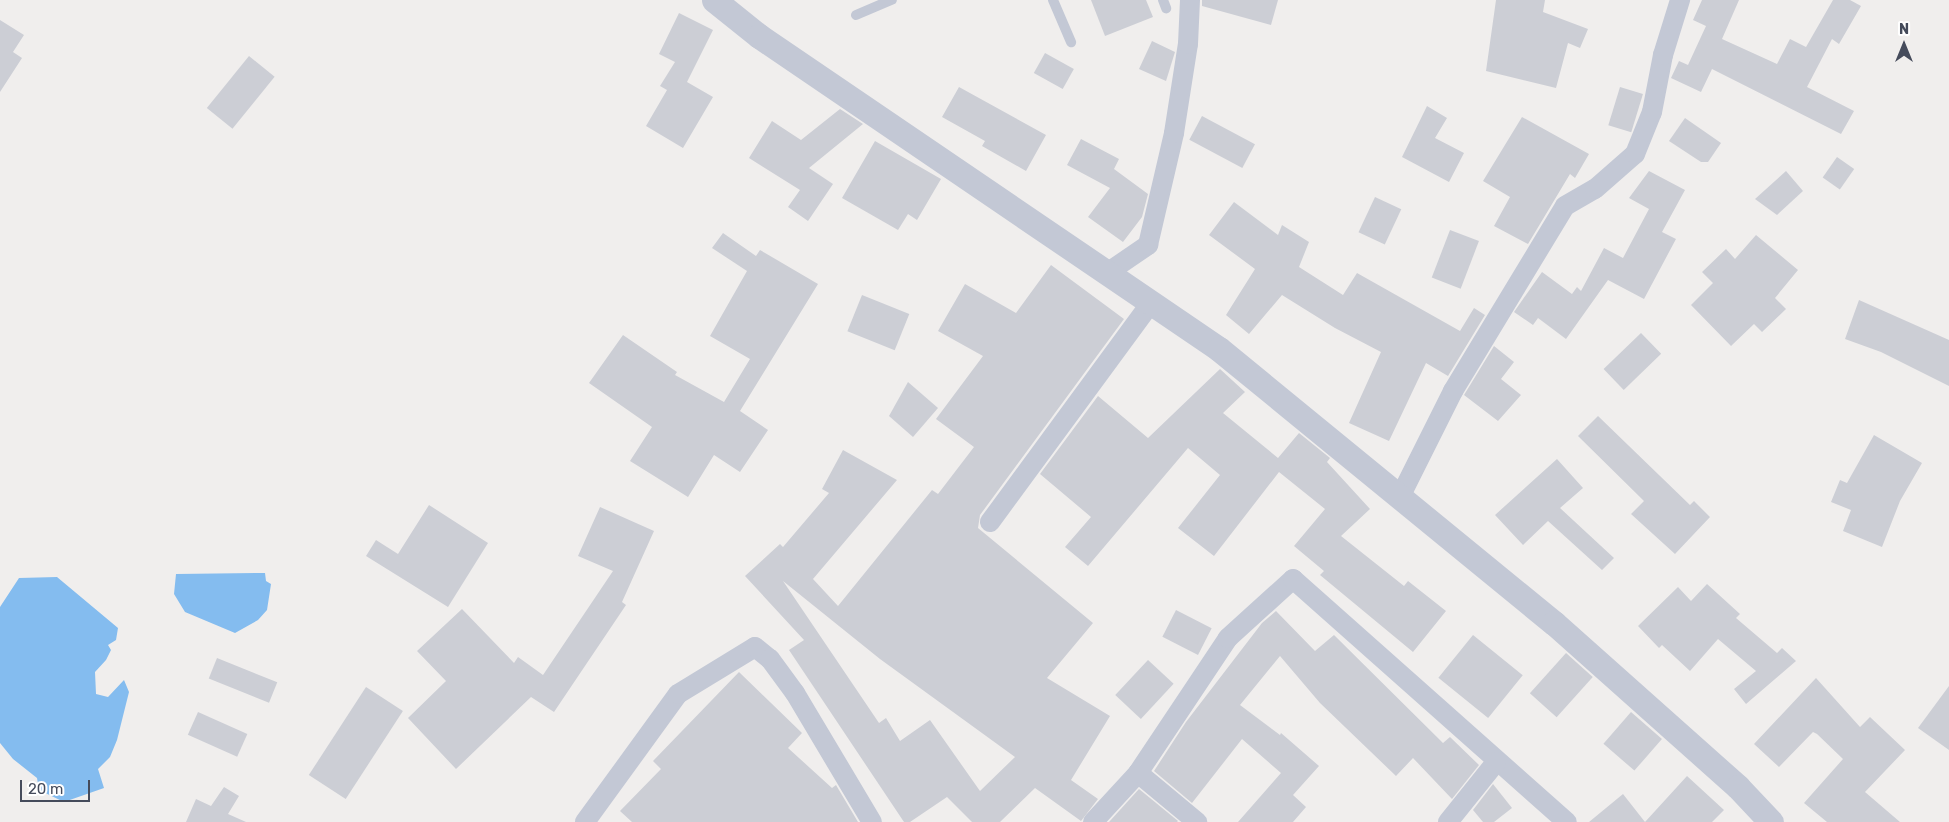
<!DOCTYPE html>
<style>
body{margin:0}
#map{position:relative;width:1949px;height:822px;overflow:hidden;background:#f0eeed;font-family:Rubik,sans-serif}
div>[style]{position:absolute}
.water>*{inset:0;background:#84bcef}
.building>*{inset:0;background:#ccced5;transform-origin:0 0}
.service>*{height:10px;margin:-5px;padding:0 5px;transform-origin:5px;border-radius:5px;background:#c3c8d5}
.minor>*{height:20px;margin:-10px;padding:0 10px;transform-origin:10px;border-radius:10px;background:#c3c8d5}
.tertiary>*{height:25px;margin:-12.5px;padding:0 12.5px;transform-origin:12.5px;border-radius:12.5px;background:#c3c8d5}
span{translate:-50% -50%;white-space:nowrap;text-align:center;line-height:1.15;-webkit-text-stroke:4px #fff;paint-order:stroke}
.north{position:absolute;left:1879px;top:20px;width:50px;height:50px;-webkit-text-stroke:4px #fff;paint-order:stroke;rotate:0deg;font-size:14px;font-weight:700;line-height:20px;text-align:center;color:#454b5b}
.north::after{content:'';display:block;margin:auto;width:18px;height:22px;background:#454b5b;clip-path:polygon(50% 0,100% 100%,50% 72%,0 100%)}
.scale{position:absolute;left:20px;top:780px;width:70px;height:22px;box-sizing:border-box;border:2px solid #454b5b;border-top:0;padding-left:6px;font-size:15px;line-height:18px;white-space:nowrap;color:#454b5b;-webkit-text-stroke:4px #fff;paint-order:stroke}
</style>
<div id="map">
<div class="water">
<i style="clip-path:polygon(265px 573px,266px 581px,271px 584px,267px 610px,258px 620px,235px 633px,185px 612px,174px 594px,176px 574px)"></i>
<i style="clip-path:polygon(57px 577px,118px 628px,116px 640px,108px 645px,111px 650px,106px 660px,95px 672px,96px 694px,108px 697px,124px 680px,129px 692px,117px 740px,110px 757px,98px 769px,104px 788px,64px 802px,39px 790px,37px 778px,13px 759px,0 743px,0 607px,19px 578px)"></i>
</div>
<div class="building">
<i style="clip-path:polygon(1091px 0,1146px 0,1153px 17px,1105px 36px)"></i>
<i style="clip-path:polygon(1202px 0,1278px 0,1271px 25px,1202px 6px)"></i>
<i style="clip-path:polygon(1496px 0,1545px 0,1543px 12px,1588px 29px,1580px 48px,1568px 43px,1556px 88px,1486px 71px)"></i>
<i style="clip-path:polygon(1702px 0,1739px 0,1722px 39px,1777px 64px,1790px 39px,1806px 47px,1833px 0,1850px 0,1861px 6px,1839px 44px,1832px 39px,1807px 87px,1854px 111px,1841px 134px,1712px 69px,1701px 92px,1671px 78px,1679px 61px,1688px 65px,1706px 26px,1693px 20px)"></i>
<i style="clip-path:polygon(679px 13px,713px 30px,687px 82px,713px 97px,683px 148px,646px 126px,667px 90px,660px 86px,675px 62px,659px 54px)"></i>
<i style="clip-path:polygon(0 20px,24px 35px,13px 52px,22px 58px,0 92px)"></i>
<i style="clip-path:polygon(1152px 41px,1175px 52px,1166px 81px,1139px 69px)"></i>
<i style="left:1045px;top:53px;width:33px;height:23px;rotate:29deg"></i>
<i style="left:249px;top:56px;width:33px;height:67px;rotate:39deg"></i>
<i style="clip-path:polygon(959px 87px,1046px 135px,1026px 171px,982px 146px,985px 141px,942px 117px)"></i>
<i style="left:1620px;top:87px;width:24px;height:40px;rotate:17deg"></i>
<i style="clip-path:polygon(1427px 106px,1447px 118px,1435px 138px,1464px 153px,1449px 182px,1402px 157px)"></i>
<i style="clip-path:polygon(840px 109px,863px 124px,809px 168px,833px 184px,808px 221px,788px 207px,800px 190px,749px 158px,772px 121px,801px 140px)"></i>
<i style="left:1202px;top:116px;width:60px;height:27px;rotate:28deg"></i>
<i style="clip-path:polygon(1522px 117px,1589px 154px,1575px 178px,1570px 174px,1528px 244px,1494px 226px,1510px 197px,1483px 181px)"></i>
<i style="clip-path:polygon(1685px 118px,1721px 143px,1708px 162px,1701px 162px,1669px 141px)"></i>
<i style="clip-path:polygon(1081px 139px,1119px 159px,1114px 169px,1148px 194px,1142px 217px,1123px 242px,1088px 217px,1110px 188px,1067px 165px)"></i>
<i style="clip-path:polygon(875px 141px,941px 179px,917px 220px,908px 214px,898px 230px,842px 198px)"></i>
<i style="left:1837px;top:157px;width:21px;height:25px;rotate:35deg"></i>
<i style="clip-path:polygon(1649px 171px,1685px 190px,1662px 232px,1676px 239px,1644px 299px,1608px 280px,1566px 339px,1538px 318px,1533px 325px,1514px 312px,1542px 272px,1572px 294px,1577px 287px,1581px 291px,1604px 248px,1623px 258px,1649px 209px,1629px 198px)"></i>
<i style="clip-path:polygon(1786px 171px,1803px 191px,1777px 215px,1755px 199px)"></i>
<i style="left:1375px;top:197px;width:29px;height:39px;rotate:25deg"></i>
<i style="clip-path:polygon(1234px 202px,1278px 235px,1282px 225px,1309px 242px,1299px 267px,1343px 295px,1357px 273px,1460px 331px,1474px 308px,1485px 315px,1448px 376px,1426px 363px,1389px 441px,1349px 423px,1381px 352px,1335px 328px,1282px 295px,1249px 334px,1226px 315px,1255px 269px,1209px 235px)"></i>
<i style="left:1450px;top:230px;width:31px;height:51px;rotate:21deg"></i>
<i style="clip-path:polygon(723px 233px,756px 256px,760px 250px,818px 284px,740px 411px,768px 430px,740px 472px,714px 455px,688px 497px,630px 461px,652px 427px,589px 383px,623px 335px,677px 372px,675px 375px,724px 402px,750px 359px,710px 336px,747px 271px,712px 248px)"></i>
<i style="clip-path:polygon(1756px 235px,1798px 270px,1775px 298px,1786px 309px,1762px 332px,1754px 324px,1731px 346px,1691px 305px,1713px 283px,1702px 272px,1726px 249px,1735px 259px)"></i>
<i style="clip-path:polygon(evenodd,1051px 265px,1124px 319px,980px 515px,978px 528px,1093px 623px,1047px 678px,1110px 716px,1071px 780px,1098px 799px,1081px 821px,1035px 788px,1000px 822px,972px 822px,947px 797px,910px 822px,904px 822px,789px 650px,804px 640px,745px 576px,780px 544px,783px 547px,829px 493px,822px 489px,843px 450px,897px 480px,813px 579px,838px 606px,932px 490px,938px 494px,974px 447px,936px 419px,983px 356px,938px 331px,965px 284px,1016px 313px,1051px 265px,783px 581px,880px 659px,1015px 757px,980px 791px,930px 720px,900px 741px,886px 718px,879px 723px,783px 581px)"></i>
<i style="left:862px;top:295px;width:51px;height:39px;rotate:22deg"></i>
<i style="clip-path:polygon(1859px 300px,1949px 340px,1949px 386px,1881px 352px,1845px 339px)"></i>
<i style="left:1641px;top:333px;width:29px;height:52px;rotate:46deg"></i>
<i style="clip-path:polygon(1494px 346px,1514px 362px,1501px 379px,1521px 395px,1498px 421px,1464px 395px)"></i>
<i style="clip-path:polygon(1220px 369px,1245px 392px,1223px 413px,1278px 458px,1299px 433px,1330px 458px,1327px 462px,1370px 509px,1341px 536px,1404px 586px,1408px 581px,1446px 611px,1413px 652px,1320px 575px,1324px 571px,1294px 546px,1325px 509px,1279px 472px,1214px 556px,1178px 528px,1220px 475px,1188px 448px,1088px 566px,1065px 547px,1091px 517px,1040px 474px,1098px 396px,1148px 438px)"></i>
<i style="clip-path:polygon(908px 382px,938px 408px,913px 437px,889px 416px)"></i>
<i style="clip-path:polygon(1598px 416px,1690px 505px,1694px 501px,1710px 517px,1675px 554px,1631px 514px,1644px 501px,1578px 436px)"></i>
<i style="clip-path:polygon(1874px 435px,1922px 463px,1900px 501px,1882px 547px,1843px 531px,1851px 510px,1831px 502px,1840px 480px,1847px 483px)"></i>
<i style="clip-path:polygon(1557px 459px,1583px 488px,1560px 508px,1614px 558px,1602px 570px,1548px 521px,1523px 545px,1495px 515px)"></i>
<i style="clip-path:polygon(429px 505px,488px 543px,448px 607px,366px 556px,376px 540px,398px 554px)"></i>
<i style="clip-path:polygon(600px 507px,654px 531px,622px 602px,626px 605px,554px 712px,531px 697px,456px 769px,408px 718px,446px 681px,417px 651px,462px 609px,514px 663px,518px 657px,543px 675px,613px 571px,578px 556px)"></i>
<i style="clip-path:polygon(1707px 584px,1740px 614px,1736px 618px,1777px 653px,1782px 648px,1796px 661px,1746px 704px,1734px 689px,1756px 671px,1718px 639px,1690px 671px,1662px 645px,1659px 648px,1638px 626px,1678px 587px,1691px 601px)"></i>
<i style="left:1176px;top:610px;width:40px;height:30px;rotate:27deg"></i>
<i style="clip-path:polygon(1276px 611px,1315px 651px,1334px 635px,1443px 743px,1450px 737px,1479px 765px,1452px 799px,1413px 758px,1396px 776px,1320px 703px,1280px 656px,1240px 705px,1280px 735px,1281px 733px,1319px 766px,1293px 795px,1306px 807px,1293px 822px,1238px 822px,1281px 773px,1242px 739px,1192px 803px,1154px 771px,1186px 722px,1262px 623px)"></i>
<i style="left:1473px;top:635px;width:64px;height:55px;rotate:39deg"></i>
<i style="left:1566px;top:653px;width:36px;height:54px;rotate:42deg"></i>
<i style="left:217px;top:658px;width:65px;height:22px;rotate:22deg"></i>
<i style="left:1148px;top:660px;width:35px;height:48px;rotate:43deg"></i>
<i style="clip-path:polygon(739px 672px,802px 733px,788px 748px,832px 788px,836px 785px,858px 822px,632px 822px,620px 811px,661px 769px,653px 761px)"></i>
<i style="clip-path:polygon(1816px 678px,1860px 727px,1870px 717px,1905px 750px,1865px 792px,1900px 822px,1827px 822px,1804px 803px,1843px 759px,1817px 734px,1813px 732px,1779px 767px,1754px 744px)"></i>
<i style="clip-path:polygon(1949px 686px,1949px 750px,1918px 728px)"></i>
<i style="left:366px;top:687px;width:44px;height:105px;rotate:33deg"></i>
<i style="left:198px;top:712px;width:54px;height:25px;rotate:24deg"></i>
<i style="left:1631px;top:712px;width:41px;height:42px;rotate:41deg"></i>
<i style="clip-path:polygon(1687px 776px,1724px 810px,1712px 822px,1589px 822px,1623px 794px,1645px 822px)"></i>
<i style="clip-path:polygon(1493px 784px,1512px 808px,1494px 822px,1483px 822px,1473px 810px)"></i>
<i style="clip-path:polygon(224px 787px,239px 796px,228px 814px,246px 822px,186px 822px,196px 799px,211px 806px)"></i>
<i style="clip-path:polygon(1139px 789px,1178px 821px,1177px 822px,1109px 822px)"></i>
</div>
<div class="service">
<i style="left:1053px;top:0;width:46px;rotate:66.8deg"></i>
<i style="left:1163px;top:0;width:9px;rotate:69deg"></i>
<i style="left:856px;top:15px;width:39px;rotate:-23deg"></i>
</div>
<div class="minor">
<i style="left:1107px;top:273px;width:50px;rotate:-34.3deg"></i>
<i style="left:1148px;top:245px;width:115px;rotate:-76.9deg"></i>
<i style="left:1174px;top:133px;width:90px;rotate:-81.1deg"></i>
<i style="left:1188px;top:44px;width:44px;rotate:-87.4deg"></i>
<i style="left:1400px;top:497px;width:119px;rotate:-63.4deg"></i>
<i style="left:1453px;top:391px;width:216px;rotate:-58.8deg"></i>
<i style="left:1565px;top:206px;width:34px;rotate:-30deg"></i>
<i style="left:1595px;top:189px;width:53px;rotate:-41.2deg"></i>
<i style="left:1635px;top:154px;width:45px;rotate:-68deg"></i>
<i style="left:1652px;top:112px;width:58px;rotate:-79.1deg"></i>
<i style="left:1663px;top:55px;width:58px;rotate:-72.8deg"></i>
<i style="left:990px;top:522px;width:272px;rotate:-53.7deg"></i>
<i style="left:1138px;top:773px;width:77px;rotate:39.7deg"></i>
<i style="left:585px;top:822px;width:158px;rotate:-54deg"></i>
<i style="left:678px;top:694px;width:90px;rotate:-31.4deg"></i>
<i style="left:755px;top:647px;width:19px;rotate:39deg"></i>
<i style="left:770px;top:659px;width:42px;rotate:53.7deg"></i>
<i style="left:795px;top:693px;width:150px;rotate:59.2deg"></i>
<i style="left:1093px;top:822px;width:67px;rotate:-47.4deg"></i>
<i style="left:1138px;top:773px;width:162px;rotate:-56.3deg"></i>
<i style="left:1228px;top:638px;width:88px;rotate:-42.2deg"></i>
<i style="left:1293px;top:579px;width:366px;rotate:41.6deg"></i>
<i style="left:1448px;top:822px;width:77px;rotate:-51.3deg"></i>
</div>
<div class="tertiary">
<i style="left:714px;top:0;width:58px;rotate:38.7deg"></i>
<i style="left:759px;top:36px;width:556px;rotate:34.23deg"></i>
<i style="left:1219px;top:349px;width:433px;rotate:39.3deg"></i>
<i style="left:1554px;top:623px;width:246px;rotate:41.7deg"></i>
<i style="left:1738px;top:787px;width:48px;rotate:46.7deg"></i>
</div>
<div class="north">N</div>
<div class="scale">20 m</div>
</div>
